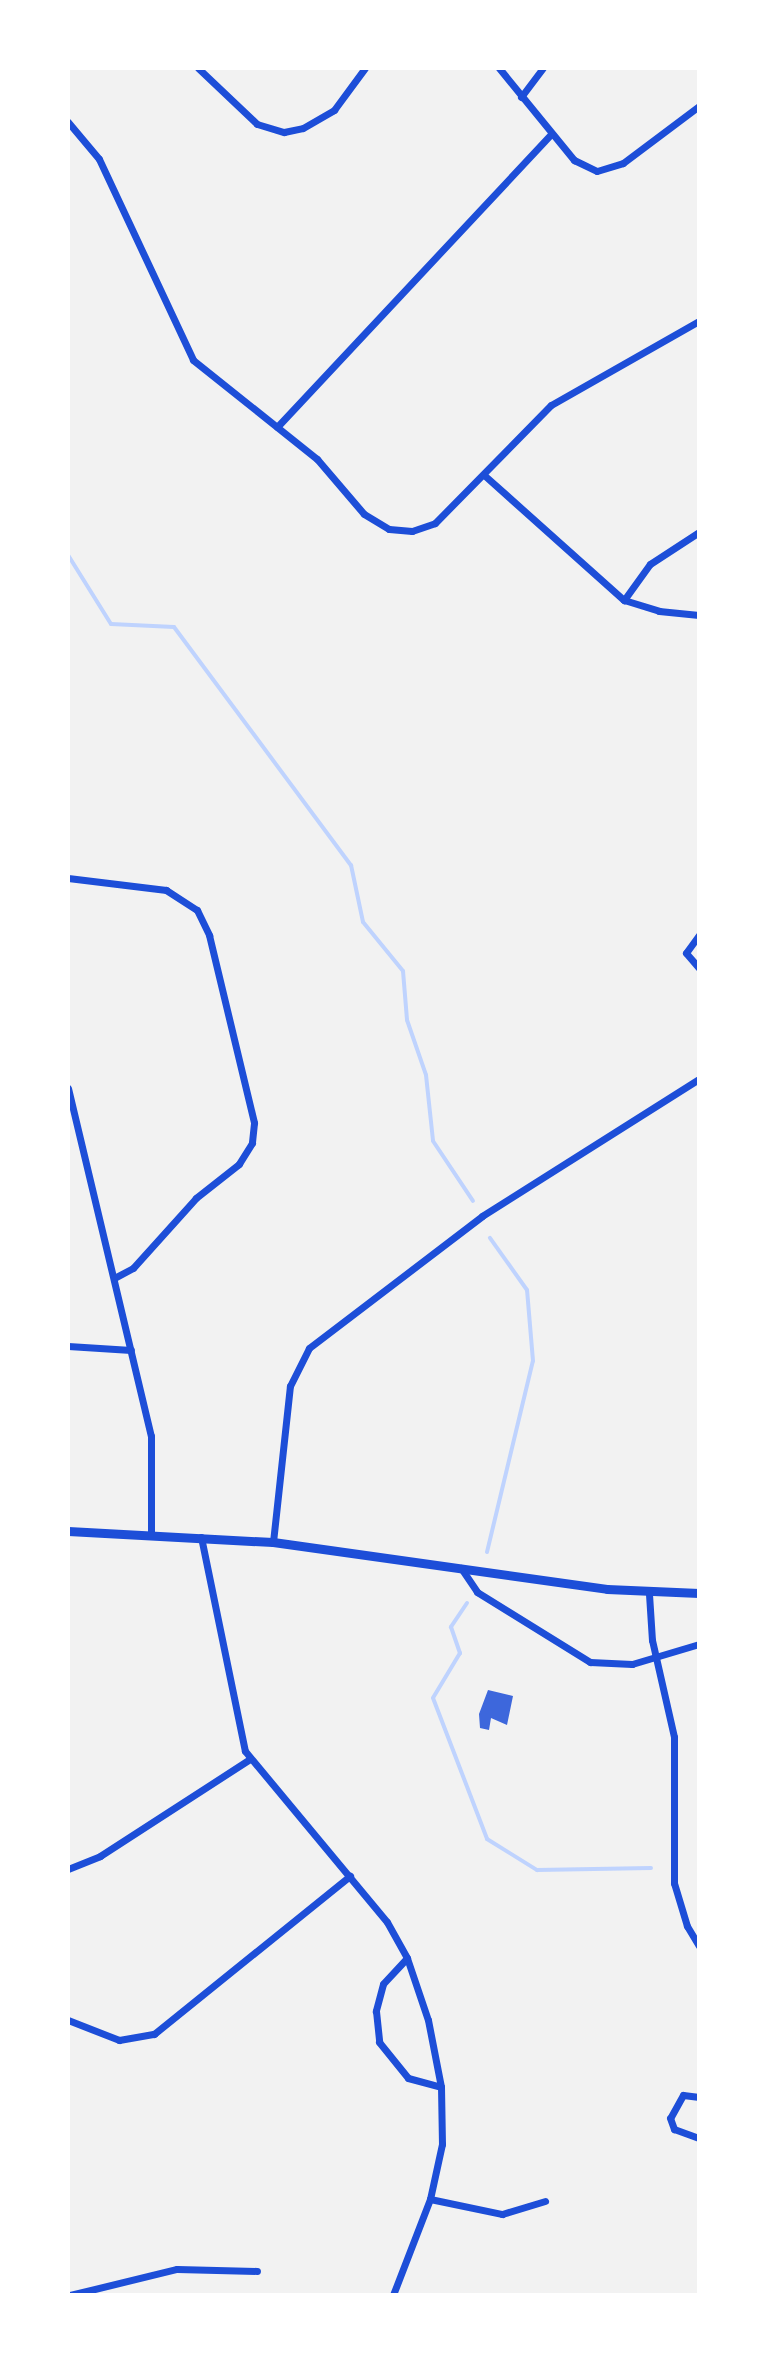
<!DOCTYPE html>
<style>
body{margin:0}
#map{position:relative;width:767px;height:2363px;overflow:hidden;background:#f2f2f2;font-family:"Zilla Slab",serif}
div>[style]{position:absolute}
.stream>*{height:4px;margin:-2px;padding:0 2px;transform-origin:2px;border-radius:2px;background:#bfd3fe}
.building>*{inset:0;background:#3d67dc}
.minor>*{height:7px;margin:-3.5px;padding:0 3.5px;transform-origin:3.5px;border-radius:3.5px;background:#1d4ed8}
.tertiary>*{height:9px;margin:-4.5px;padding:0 4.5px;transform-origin:4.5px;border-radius:4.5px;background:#1d4ed8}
span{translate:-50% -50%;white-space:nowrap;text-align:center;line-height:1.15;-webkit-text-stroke:7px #fff;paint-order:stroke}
.frame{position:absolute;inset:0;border:70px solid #fff;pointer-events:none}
</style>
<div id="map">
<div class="stream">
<i style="left:68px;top:555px;width:81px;rotate:58.1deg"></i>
<i style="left:111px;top:624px;width:63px;rotate:2.7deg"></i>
<i style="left:174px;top:627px;width:297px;rotate:53.4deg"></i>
<i style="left:351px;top:865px;width:58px;rotate:78.1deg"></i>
<i style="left:363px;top:922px;width:63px;rotate:50.8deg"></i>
<i style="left:403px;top:971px;width:49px;rotate:85.3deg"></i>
<i style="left:407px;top:1020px;width:58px;rotate:70.9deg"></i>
<i style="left:426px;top:1075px;width:66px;rotate:83.9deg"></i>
<i style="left:433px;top:1141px;width:72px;rotate:56.3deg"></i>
<i style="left:487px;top:1552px;width:196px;rotate:-76.5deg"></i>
<i style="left:533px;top:1361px;width:71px;rotate:-94.8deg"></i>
<i style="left:527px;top:1290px;width:64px;rotate:-125.4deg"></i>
<i style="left:467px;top:1603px;width:29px;rotate:124deg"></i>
<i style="left:451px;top:1627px;width:28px;rotate:71deg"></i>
<i style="left:460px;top:1653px;width:52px;rotate:121deg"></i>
<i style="left:433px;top:1698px;width:151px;rotate:69deg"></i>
<i style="left:487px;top:1839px;width:59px;rotate:31.8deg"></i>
<i style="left:537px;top:1870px;width:114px;rotate:-1deg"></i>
</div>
<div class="building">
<i style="clip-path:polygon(488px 1690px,513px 1696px,507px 1725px,491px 1718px,489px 1730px,480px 1728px,479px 1714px)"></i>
</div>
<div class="minor">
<i style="left:198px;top:68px;width:81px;rotate:43.5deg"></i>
<i style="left:257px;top:124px;width:28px;rotate:17deg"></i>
<i style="left:284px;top:132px;width:19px;rotate:-12deg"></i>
<i style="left:303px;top:128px;width:36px;rotate:-30deg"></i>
<i style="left:334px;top:110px;width:52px;rotate:-53.6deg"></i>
<i style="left:499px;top:68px;width:119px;rotate:50.8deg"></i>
<i style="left:574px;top:160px;width:25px;rotate:26deg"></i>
<i style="left:597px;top:171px;width:27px;rotate:-17deg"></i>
<i style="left:623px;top:163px;width:95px;rotate:-36.9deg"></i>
<i style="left:521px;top:97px;width:36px;rotate:-53deg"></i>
<i style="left:68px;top:122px;width:48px;rotate:50deg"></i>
<i style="left:99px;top:159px;width:222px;rotate:64.9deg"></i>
<i style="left:193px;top:360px;width:159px;rotate:38.6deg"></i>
<i style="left:317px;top:459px;width:72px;rotate:49.5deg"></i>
<i style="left:364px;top:514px;width:29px;rotate:31deg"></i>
<i style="left:389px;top:529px;width:23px;rotate:5deg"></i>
<i style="left:412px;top:531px;width:24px;rotate:-19deg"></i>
<i style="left:435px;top:523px;width:165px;rotate:-45.5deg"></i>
<i style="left:551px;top:405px;width:170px;rotate:-29.6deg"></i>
<i style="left:277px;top:427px;width:401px;rotate:-46.9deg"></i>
<i style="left:484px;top:475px;width:188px;rotate:41.8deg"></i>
<i style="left:624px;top:600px;width:37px;rotate:17deg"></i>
<i style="left:659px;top:611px;width:40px;rotate:5.7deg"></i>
<i style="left:624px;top:600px;width:44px;rotate:-54.2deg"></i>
<i style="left:650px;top:564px;width:59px;rotate:-33.1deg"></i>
<i style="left:68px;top:878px;width:99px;rotate:7deg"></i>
<i style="left:166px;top:890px;width:37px;rotate:33deg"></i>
<i style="left:197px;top:910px;width:28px;rotate:64deg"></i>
<i style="left:209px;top:935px;width:193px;rotate:76.5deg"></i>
<i style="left:254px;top:1123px;width:20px;rotate:96deg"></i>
<i style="left:252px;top:1143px;width:25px;rotate:122deg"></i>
<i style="left:239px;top:1164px;width:55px;rotate:141.7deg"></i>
<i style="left:196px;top:1198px;width:94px;rotate:132deg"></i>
<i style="left:133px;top:1268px;width:21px;rotate:152deg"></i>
<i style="left:699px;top:935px;width:22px;rotate:126deg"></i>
<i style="left:686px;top:953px;width:20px;rotate:49deg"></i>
<i style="left:68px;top:1088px;width:358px;rotate:76.6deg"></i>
<i style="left:151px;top:1436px;width:99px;rotate:90deg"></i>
<i style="left:68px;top:1346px;width:63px;rotate:3.6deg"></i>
<i style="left:201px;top:1537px;width:218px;rotate:78.4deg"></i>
<i style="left:245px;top:1751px;width:222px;rotate:50.3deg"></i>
<i style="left:387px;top:1922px;width:41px;rotate:60.9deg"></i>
<i style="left:407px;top:1958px;width:65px;rotate:71.3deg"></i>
<i style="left:428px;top:2020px;width:68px;rotate:79deg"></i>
<i style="left:441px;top:2087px;width:57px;rotate:89deg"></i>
<i style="left:442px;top:2144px;width:56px;rotate:102.3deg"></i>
<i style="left:430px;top:2199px;width:103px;rotate:111.1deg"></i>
<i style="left:273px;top:1542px;width:157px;rotate:-83.8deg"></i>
<i style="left:290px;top:1386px;width:42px;rotate:-63.4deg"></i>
<i style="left:309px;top:1348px;width:218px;rotate:-37.3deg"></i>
<i style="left:482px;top:1216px;width:257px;rotate:-32.3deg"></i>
<i style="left:461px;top:1568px;width:29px;rotate:56deg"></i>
<i style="left:477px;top:1592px;width:133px;rotate:31.8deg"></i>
<i style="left:590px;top:1662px;width:42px;rotate:2.7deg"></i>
<i style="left:632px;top:1664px;width:70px;rotate:-16.6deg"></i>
<i style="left:649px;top:1594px;width:46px;rotate:86.3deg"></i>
<i style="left:652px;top:1640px;width:99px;rotate:77.2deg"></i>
<i style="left:674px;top:1737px;width:146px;rotate:90deg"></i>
<i style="left:674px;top:1883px;width:45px;rotate:73.2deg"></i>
<i style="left:687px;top:1926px;width:23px;rotate:59deg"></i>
<i style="left:68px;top:1869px;width:35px;rotate:-22deg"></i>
<i style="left:100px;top:1856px;width:179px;rotate:-32.9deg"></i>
<i style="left:407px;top:1958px;width:35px;rotate:133deg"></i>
<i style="left:383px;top:1984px;width:28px;rotate:105deg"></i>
<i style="left:376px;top:2011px;width:31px;rotate:84deg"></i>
<i style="left:379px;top:2042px;width:46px;rotate:51.1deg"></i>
<i style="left:408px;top:2078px;width:34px;rotate:15deg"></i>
<i style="left:68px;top:2020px;width:55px;rotate:21.4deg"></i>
<i style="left:119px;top:2040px;width:36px;rotate:-10deg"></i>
<i style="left:154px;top:2034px;width:252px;rotate:-38.9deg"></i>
<i style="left:699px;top:2097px;width:16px;rotate:-173deg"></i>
<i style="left:683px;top:2095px;width:26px;rotate:119deg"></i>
<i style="left:670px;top:2118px;width:12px;rotate:70deg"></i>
<i style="left:674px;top:2129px;width:27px;rotate:20deg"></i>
<i style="left:430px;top:2199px;width:74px;rotate:11.8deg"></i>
<i style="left:502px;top:2214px;width:45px;rotate:-16.8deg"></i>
<i style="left:70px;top:2295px;width:110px;rotate:-13.7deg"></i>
<i style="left:177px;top:2269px;width:80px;rotate:1.4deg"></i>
</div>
<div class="tertiary">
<i style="left:68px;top:1531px;width:205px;rotate:3.1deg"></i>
<i style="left:273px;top:1542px;width:337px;rotate:8deg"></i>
<i style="left:607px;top:1589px;width:92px;rotate:2.5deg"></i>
</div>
<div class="frame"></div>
</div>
